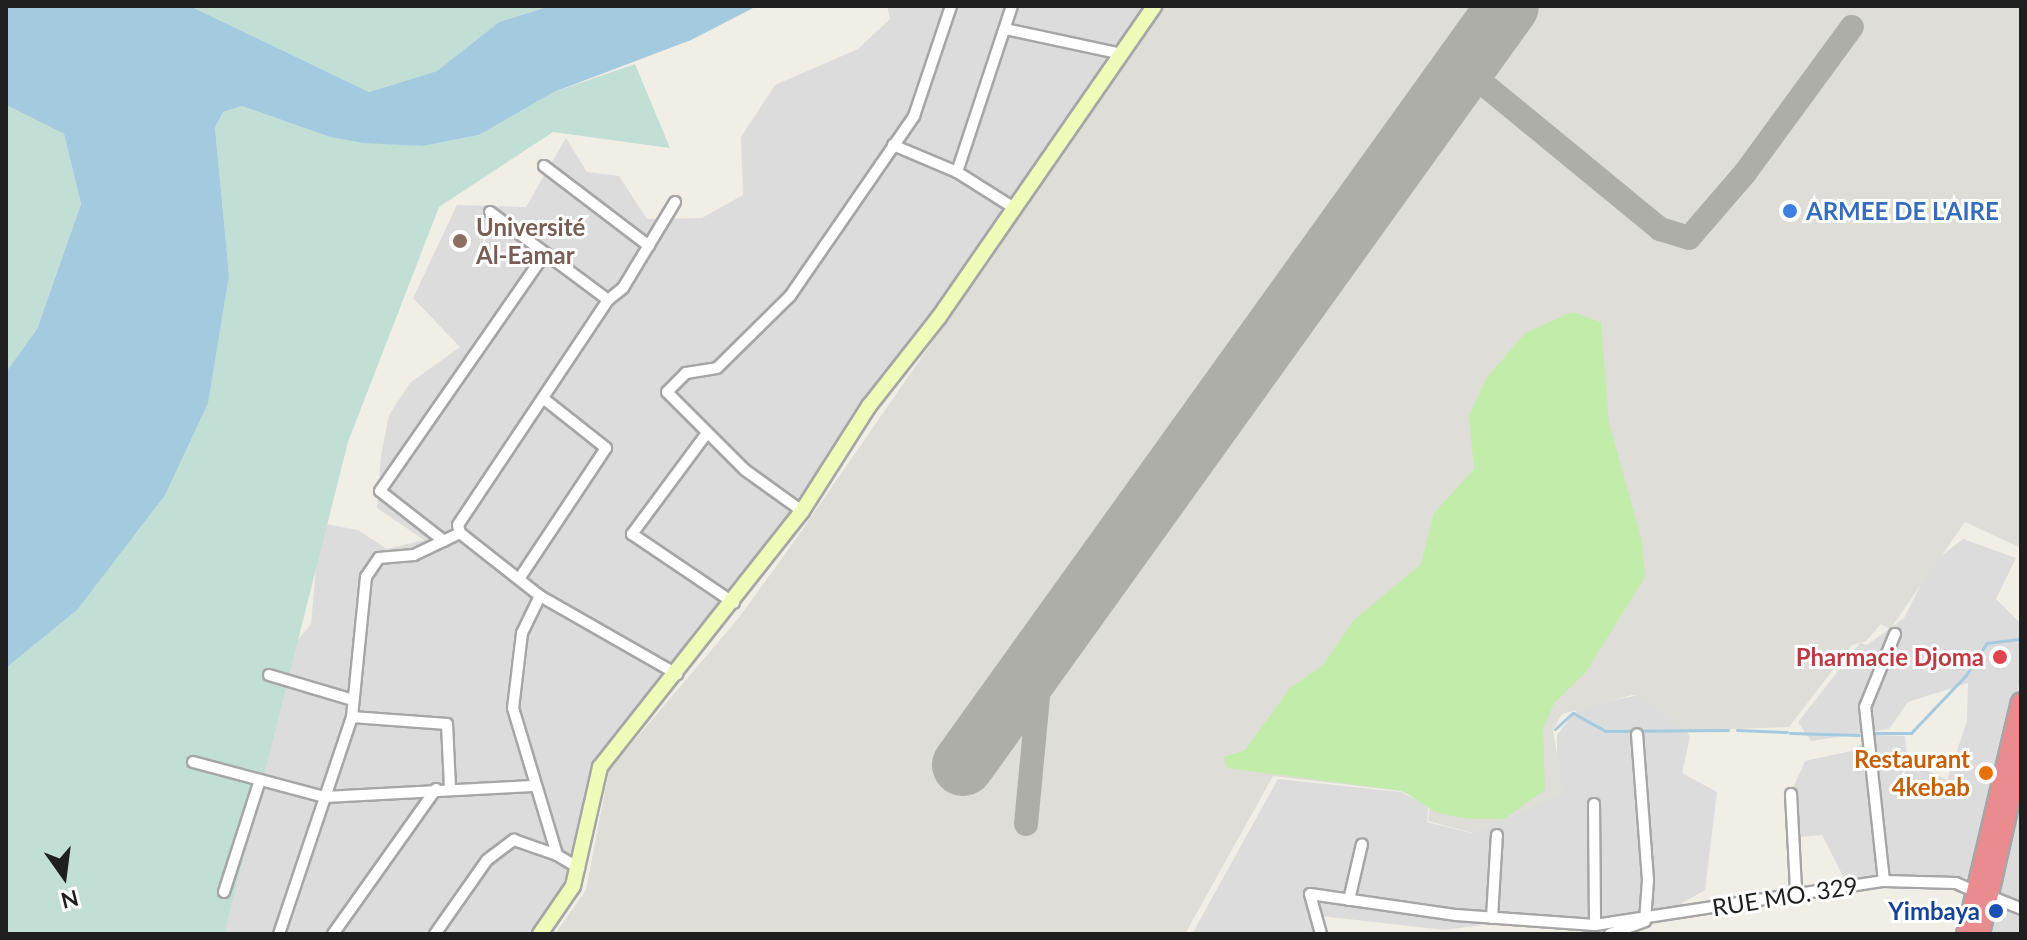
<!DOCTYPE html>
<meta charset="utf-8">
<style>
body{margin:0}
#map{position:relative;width:2027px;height:940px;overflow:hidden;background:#f0eee5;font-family:Lato,sans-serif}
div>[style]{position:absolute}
.residential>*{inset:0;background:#dddcdc}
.airport>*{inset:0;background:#dfddd7}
.grass>*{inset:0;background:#c2ecaa}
.wetland>*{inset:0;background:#c2dfd5}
.water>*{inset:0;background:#a4cadf}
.stream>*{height:3px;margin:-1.5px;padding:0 1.5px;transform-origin:1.5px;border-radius:1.5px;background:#a4cadf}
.taxiway>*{height:24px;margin:-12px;padding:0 12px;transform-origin:12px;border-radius:12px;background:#aeaea9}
.runway>*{height:62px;margin:-31px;padding:0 31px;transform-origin:31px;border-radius:31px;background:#aeaea9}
.roads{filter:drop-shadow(2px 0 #a6a6a6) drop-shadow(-2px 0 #a6a6a6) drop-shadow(0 2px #a6a6a6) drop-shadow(0 -2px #a6a6a6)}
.street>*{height:10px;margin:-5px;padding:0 5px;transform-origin:5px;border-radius:5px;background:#fff}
.secondary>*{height:14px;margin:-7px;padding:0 7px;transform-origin:7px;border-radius:7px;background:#effbb8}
.highway>*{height:18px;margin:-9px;padding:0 9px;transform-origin:9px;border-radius:9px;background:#ea8b90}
.dots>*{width:22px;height:22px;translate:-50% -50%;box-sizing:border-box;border:4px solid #fff;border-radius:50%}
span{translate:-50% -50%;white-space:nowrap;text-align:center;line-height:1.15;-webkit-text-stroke:6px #fff;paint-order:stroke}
.shop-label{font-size:24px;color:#366cbe;font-weight:700}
.left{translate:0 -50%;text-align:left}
.education-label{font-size:24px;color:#785e54;font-weight:700}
.health-label{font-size:24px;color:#be3a42;font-weight:700}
.right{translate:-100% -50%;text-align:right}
.food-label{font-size:24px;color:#c56008;font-weight:700}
.street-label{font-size:24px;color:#1f1f1f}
.transit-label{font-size:24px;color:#164399;font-weight:700}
.frame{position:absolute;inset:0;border:8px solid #1f1f1f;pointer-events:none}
.north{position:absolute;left:24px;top:836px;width:80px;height:80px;-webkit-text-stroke:6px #fff;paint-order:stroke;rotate:166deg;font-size:22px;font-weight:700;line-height:32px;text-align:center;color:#1f1f1f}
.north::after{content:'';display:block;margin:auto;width:28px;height:36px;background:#1f1f1f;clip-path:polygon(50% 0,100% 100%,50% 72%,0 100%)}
</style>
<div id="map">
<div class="residential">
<i style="clip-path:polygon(887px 6px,1147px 6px,815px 482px,637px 713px,599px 752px,567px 885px,532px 934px,176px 934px,281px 661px,311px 624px,320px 523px,358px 530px,387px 549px,424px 540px,377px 508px,381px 456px,389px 415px,410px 383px,460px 347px,413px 298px,457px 205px,526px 207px,566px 138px,587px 172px,619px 176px,647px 219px,702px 218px,743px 195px,741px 137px,775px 85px,858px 49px,890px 19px)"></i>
<i style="clip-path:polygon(1963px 539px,2016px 558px,1996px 599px,2021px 624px,2021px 676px,1973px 877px,1845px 880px,1822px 835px,1798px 837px,1794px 786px,1805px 761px,1851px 751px,1873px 735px,1905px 736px,1907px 761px,1947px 780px,1967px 721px,1968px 683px,1908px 702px,1889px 729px,1811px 741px,1798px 722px,1860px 643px,1867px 645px,1904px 618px,1932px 563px)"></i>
<i style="clip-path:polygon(1644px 694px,1675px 713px,1690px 737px,1682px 773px,1717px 792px,1705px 890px,1628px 934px,1556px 915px,1445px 930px,1321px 916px,1323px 934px,1192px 934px,1278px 779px,1401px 792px,1428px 806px,1427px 822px,1471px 833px,1557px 791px,1557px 735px,1579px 707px)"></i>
<i style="clip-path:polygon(2021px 790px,2021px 934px,1992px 934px)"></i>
</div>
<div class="airport">
<i style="clip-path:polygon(1165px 6px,2021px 6px,2021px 548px,1965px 522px,1890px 629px,1881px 624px,1866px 641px,1852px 645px,1789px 727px,1684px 731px,1645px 697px,1632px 695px,1562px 714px,1553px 730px,1563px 794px,1473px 833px,1428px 821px,1430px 804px,1400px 791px,1273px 776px,1185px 934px,555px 934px,586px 890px,609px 770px,737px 620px,793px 543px)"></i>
</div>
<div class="grass">
<i style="clip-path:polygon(1572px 312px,1601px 322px,1609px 423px,1642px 541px,1645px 577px,1586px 672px,1554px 703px,1543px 729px,1545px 790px,1504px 819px,1467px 819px,1435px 812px,1403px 791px,1227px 768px,1224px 757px,1245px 750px,1290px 688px,1323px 665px,1353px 621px,1421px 564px,1434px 513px,1474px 469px,1469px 416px,1485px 380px,1525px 333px)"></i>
</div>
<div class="wetland">
<i style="clip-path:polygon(190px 6px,550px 6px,499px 22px,437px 71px,369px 92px)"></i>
<i style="clip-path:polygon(635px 64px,670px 148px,553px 132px,439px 207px,348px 442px,224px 934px,6px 934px,6px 668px,77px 610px,229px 275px,215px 128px,223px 112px,242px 106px,330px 137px,423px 146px,479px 135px,554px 92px)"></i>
<i style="clip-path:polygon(6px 105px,64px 134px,81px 204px,37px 329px,6px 372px)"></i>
</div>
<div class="water">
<i style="clip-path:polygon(6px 6px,190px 6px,369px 92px,437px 71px,499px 22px,550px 6px,757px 6px,691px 40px,554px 92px,479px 135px,423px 146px,364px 143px,330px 137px,242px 106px,223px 112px,215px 128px,229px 275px,208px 403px,165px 495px,77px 610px,6px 668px,6px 372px,37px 329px,81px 204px,64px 134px,6px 105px)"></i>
</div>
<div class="stream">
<i style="left:1555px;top:729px;width:24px;rotate:-42deg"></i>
<i style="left:1573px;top:713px;width:37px;rotate:29deg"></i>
<i style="left:1605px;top:731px;width:123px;rotate:-0.5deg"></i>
<i style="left:1737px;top:730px;width:50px;rotate:2.3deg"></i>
<i style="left:1790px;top:733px;width:69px;rotate:1.7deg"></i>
<i style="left:1871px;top:733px;width:40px"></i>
<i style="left:1911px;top:733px;width:80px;rotate:-46.5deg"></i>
<i style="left:1966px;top:675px;width:38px;rotate:-57deg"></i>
<i style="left:1987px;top:643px;width:34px;rotate:-7deg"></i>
</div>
<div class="taxiway">
<i style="left:1464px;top:68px;width:254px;rotate:39.4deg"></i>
<i style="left:1660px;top:229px;width:30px;rotate:17deg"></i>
<i style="left:1689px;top:238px;width:86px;rotate:-49.3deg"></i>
<i style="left:1745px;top:173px;width:181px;rotate:-53.8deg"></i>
<i style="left:1026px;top:824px;width:148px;rotate:-84.6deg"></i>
<i style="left:1040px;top:677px;width:38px;rotate:-72deg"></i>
</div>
<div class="runway">
<i style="left:963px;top:765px;width:934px;rotate:-54.32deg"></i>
</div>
<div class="roads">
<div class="street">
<i style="left:1005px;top:29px;width:120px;rotate:12.1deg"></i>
<i style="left:893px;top:145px;width:69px;rotate:22.9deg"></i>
<i style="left:957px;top:172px;width:67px;rotate:32.3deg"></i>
<i style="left:544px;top:166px;width:132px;rotate:37.3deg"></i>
<i style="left:957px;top:172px;width:175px;rotate:-71.7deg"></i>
<i style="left:675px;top:202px;width:100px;rotate:121.2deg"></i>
<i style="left:623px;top:288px;width:19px;rotate:141deg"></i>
<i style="left:608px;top:300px;width:270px;rotate:123.7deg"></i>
<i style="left:458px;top:525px;width:8px;rotate:76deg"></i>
<i style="left:460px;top:533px;width:102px;rotate:38.2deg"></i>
<i style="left:540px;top:596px;width:158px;rotate:29.7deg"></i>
<i style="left:490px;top:212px;width:147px;rotate:36.7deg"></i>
<i style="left:707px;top:433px;width:126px;rotate:126.6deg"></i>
<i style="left:632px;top:534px;width:123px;rotate:34.1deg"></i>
<i style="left:802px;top:511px;width:70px;rotate:-144.3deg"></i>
<i style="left:745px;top:470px;width:110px;rotate:-135deg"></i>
<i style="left:667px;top:392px;width:27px;rotate:-45deg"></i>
<i style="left:686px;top:373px;width:31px;rotate:-9deg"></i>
<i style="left:717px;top:368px;width:103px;rotate:-44.6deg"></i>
<i style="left:790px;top:296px;width:219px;rotate:-55.4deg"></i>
<i style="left:914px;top:116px;width:116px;rotate:-71.4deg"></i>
<i style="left:444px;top:541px;width:81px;rotate:-142deg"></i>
<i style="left:380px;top:491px;width:289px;rotate:-55.2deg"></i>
<i style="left:519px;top:579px;width:157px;rotate:-56.4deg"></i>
<i style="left:606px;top:448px;width:80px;rotate:-141.6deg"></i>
<i style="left:540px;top:596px;width:41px;rotate:115.9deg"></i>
<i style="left:522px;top:633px;width:76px;rotate:96.8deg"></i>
<i style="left:513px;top:708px;width:153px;rotate:73.3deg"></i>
<i style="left:557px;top:855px;width:26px;rotate:31deg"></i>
<i style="left:269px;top:675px;width:88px;rotate:16.6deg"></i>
<i style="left:352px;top:717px;width:95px;rotate:4.2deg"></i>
<i style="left:447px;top:724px;width:64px;rotate:87.3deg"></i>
<i style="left:193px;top:762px;width:137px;rotate:14.9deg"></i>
<i style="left:325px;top:797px;width:208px;rotate:-3deg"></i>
<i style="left:1791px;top:794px;width:96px;rotate:87deg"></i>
<i style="left:1594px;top:804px;width:121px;rotate:89.5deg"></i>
<i style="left:1884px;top:881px;width:175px;rotate:-96.2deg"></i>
<i style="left:1865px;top:707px;width:79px;rotate:-67.7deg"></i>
<i style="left:224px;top:892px;width:118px;rotate:-72.2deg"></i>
<i style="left:1987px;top:895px;width:37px;rotate:22deg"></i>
<i style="left:1349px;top:900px;width:57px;rotate:-76.9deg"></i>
<i style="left:1492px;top:918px;width:83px;rotate:-86.6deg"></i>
<i style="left:279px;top:934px;width:229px;rotate:-71.4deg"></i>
<i style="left:352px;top:717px;width:141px;rotate:-84.3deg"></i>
<i style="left:366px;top:577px;width:23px;rotate:-56deg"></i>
<i style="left:379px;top:558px;width:35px;rotate:-5deg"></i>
<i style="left:414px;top:555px;width:51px;rotate:-25.6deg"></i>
<i style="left:333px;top:934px;width:178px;rotate:-54.6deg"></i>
<i style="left:435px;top:934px;width:90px;rotate:-54.9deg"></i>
<i style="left:487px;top:860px;width:34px;rotate:-37deg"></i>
<i style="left:514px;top:840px;width:46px;rotate:19.2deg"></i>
<i style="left:1321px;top:934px;width:41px;rotate:-105.4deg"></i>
<i style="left:1310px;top:894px;width:148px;rotate:8.2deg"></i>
<i style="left:1456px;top:915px;width:139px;rotate:4.1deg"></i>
<i style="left:1595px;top:925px;width:292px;rotate:-8.7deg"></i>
<i style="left:1884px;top:881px;width:72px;rotate:1.6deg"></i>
<i style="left:1956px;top:883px;width:20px;rotate:24deg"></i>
<i style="left:1610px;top:934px;width:37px;rotate:-20deg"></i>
<i style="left:1645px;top:921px;width:41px;rotate:-85.8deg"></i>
<i style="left:1648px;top:880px;width:146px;rotate:-94.3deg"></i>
</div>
<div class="secondary">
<i style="left:540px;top:934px;width:58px;rotate:-55.5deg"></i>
<i style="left:573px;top:886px;width:122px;rotate:-77.2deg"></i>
<i style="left:600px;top:767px;width:326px;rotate:-51.7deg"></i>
<i style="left:802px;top:511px;width:125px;rotate:-57.5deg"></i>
<i style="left:869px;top:406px;width:113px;rotate:-51.8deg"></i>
<i style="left:939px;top:317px;width:378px;rotate:-55.3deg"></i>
</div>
<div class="highway">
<i style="left:1966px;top:934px;width:238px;rotate:-76.7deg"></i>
<i style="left:1980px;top:934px;width:187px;rotate:-77.3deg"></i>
</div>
</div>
<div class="dots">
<i style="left:1790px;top:211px;background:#3f7fe0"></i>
<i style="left:460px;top:241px;background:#8d6e63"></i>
<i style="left:2000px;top:657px;background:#e0444e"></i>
<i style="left:1986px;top:773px;background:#e8710a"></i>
<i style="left:1996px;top:911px;background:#1a4fb4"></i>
</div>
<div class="shop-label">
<span class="left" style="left:1806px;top:211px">ARMEE DE L'AIRE</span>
</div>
<div class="education-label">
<span class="left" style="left:476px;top:241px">Université<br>Al-Eamar</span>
</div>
<div class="health-label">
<span class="right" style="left:1984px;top:657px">Pharmacie Djoma</span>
</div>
<div class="food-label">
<span class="right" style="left:1970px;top:773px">Restaurant<br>4kebab</span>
</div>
<div class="street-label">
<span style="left:1785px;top:896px;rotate:-9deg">RUE MO. 329</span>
</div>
<div class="transit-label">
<span class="right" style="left:1980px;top:911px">Yimbaya</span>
</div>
<div class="frame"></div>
<div class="north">N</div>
</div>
